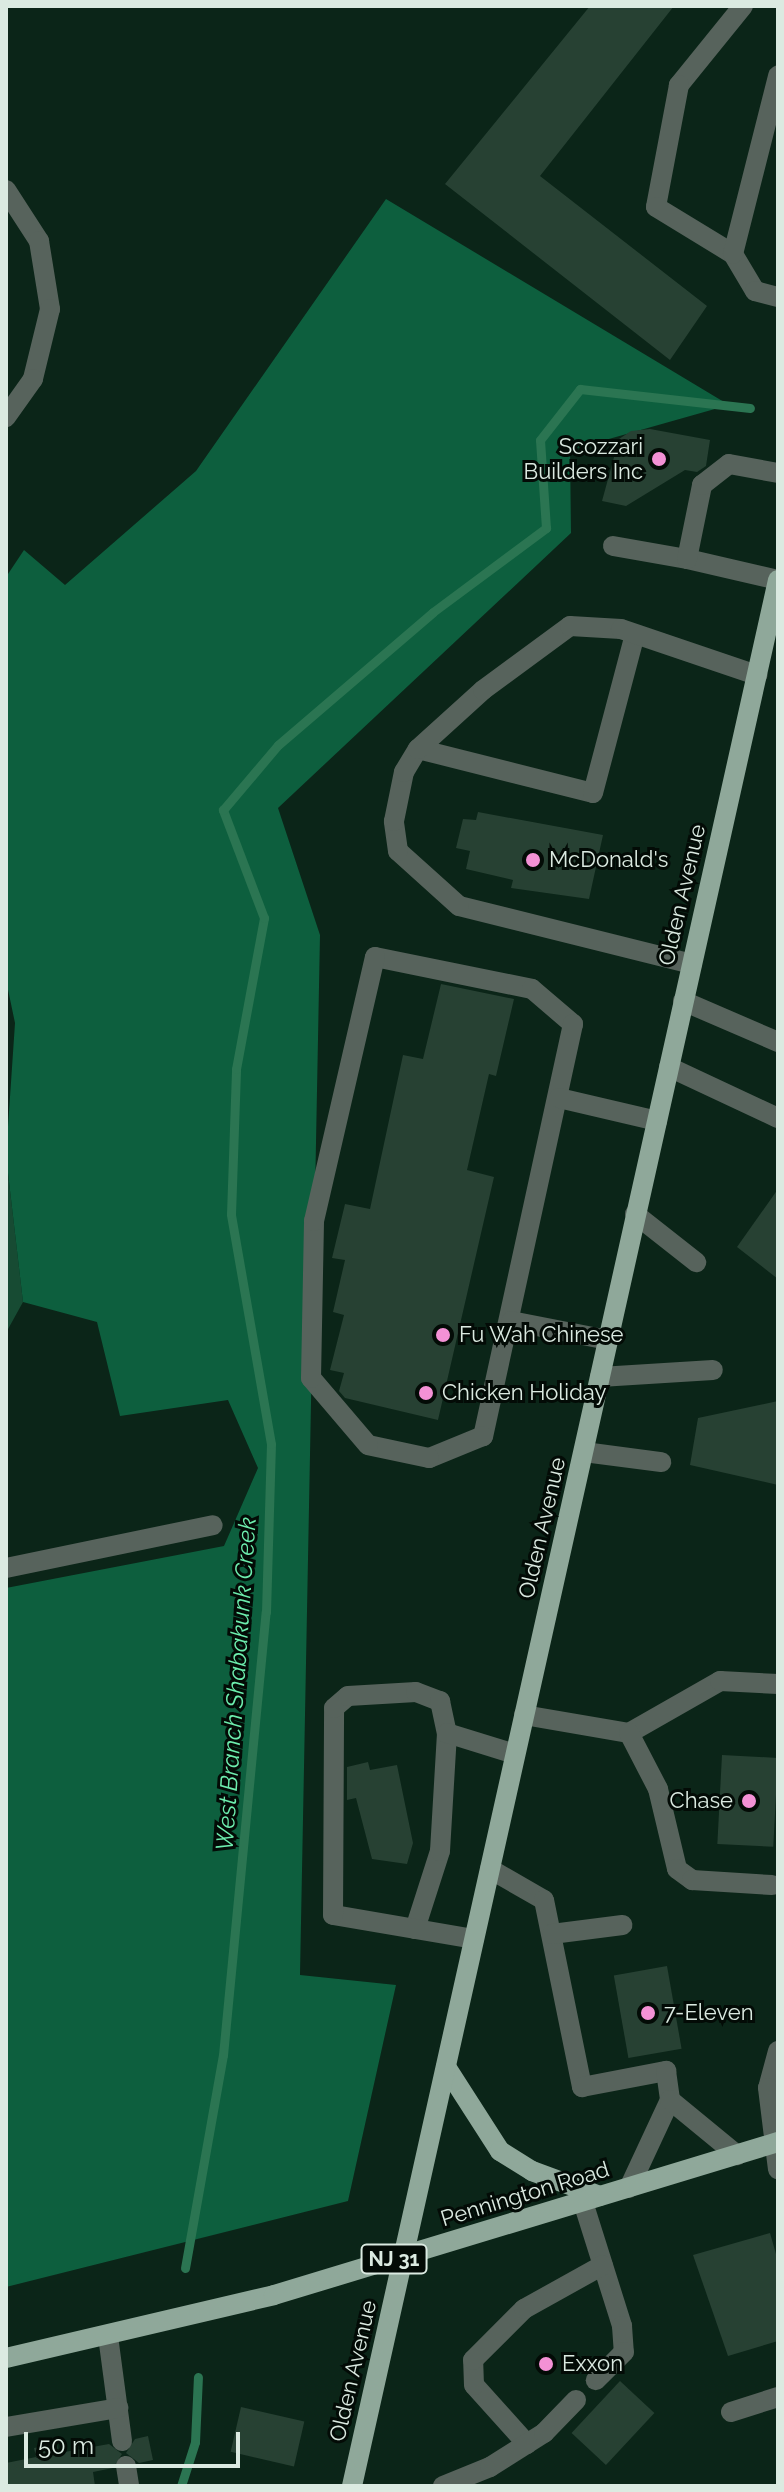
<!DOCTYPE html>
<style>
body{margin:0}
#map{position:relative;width:784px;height:2492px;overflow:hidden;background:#0b2518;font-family:Raleway,sans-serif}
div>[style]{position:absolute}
.green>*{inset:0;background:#174b33}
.forest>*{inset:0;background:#0d5f3e}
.stream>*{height:9px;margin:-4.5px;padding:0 4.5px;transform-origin:4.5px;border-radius:4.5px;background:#2b7552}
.building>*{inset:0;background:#274133;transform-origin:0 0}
.minor>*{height:20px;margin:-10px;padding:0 10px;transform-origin:10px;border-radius:10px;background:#57635c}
.major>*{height:20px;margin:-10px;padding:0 10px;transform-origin:10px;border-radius:10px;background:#8fa89a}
.dots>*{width:22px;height:22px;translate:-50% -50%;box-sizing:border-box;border:4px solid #030b06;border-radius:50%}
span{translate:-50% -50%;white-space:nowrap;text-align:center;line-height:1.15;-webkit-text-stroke:6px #030b06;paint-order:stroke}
.shield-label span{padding:2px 6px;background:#030b06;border:2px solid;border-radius:6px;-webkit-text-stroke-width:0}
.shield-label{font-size:20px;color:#dbeae1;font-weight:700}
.poi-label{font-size:22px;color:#dbeae1}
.right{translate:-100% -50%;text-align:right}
.left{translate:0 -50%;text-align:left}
.street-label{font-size:22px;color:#dbeae1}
.water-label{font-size:24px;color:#6deeae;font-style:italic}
.frame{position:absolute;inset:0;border:8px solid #dbeae1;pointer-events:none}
.scale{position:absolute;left:24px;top:2432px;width:216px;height:36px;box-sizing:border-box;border:4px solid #dbeae1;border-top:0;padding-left:10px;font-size:24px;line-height:28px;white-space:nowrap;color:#dbeae1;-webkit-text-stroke:6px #030b06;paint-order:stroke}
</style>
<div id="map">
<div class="green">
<i style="clip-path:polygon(6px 1156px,23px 1302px,7px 1331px,6px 1419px)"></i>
</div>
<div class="forest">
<i style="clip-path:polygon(386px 199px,729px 405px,570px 450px,571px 533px,278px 808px,320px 935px,300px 1975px,396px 1985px,348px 2201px,6px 2287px,6px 1588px,224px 1546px,258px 1468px,228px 1400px,120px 1416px,97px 1322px,23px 1302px,6px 1156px,15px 1023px,6px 980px,6px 577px,24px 550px,65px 585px,196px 471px)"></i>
</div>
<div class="stream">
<i style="left:185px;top:2268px;width:216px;rotate:-79.9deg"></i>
<i style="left:223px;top:2055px;width:445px;rotate:-84.5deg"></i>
<i style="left:266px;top:1612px;width:168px;rotate:-88.3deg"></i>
<i style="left:271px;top:1444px;width:233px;rotate:-99.9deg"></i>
<i style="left:231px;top:1214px;width:145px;rotate:-88deg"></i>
<i style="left:236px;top:1069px;width:154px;rotate:-79.5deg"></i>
<i style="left:264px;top:918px;width:116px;rotate:-110.8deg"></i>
<i style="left:223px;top:810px;width:85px;rotate:-49.8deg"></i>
<i style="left:278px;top:745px;width:204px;rotate:-40.6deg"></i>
<i style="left:433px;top:612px;width:141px;rotate:-36.6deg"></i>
<i style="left:546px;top:528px;width:88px;rotate:-93.9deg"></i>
<i style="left:540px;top:440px;width:65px;rotate:-51.9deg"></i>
<i style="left:580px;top:389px;width:171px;rotate:6.4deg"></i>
<i style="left:181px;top:2486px;width:46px;rotate:-72.3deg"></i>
<i style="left:195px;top:2442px;width:65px;rotate:-87.4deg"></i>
</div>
<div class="building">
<i style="clip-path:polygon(590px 6px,674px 6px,540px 176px,707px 306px,670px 360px,445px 184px)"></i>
<i style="clip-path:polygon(650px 429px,710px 440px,706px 466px,697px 472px,685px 470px,626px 506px,602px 501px,619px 439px,631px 431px)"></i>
<i style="clip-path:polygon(478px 812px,603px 835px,589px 899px,511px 888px,513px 880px,466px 869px,470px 851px,456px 848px,463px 819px,476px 820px)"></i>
<i style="clip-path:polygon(441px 984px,514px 999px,496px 1076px,489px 1074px,467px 1170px,494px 1177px,438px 1420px,345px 1398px,339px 1391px,344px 1373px,330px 1370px,344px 1315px,333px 1312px,345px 1260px,332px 1258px,345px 1204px,370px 1209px,403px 1055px,423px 1059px)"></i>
<i style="clip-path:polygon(778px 1189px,778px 1279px,737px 1247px)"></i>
<i style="clip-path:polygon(778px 1401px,778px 1485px,690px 1465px,698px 1418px)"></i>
<i style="left:722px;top:1755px;width:56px;height:89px;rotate:3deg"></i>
<i style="clip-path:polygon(368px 1762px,370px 1770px,397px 1765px,413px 1843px,407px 1864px,372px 1859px,356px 1798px,347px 1800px,347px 1767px)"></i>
<i style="left:667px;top:1966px;width:84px;height:54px;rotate:80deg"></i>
<i style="clip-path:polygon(770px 2233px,778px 2261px,778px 2341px,728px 2356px,693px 2255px)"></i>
<i style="left:620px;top:2381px;width:47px;height:71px;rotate:43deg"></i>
<i style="left:241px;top:2407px;width:65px;height:46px;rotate:13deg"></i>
<i style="clip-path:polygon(148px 2436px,153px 2460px,139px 2463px,126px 2453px,135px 2439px)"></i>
<i style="clip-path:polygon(57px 2444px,59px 2453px,109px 2444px,122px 2454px,113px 2468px,93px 2472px,95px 2486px,6px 2486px,6px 2463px,36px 2457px,34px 2448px)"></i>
</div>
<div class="minor">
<i style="left:743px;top:6px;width:102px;rotate:129deg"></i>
<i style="left:679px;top:85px;width:124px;rotate:100.7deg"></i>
<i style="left:656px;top:207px;width:90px;rotate:31.4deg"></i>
<i style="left:733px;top:254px;width:43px;rotate:59.3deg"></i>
<i style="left:755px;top:291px;width:24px;rotate:15deg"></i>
<i style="left:6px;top:190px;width:61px;rotate:57.1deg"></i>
<i style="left:39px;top:241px;width:69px;rotate:80.8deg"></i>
<i style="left:50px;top:309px;width:72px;rotate:103.7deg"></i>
<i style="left:33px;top:379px;width:47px;rotate:125.4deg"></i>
<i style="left:733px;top:254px;width:184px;rotate:-75.8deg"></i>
<i style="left:613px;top:546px;width:75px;rotate:10deg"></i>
<i style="left:778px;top:580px;width:93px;rotate:-167deg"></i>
<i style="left:687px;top:559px;width:76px;rotate:-78.5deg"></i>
<i style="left:702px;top:485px;width:34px;rotate:-38deg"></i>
<i style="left:729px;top:464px;width:50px;rotate:10.4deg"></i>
<i style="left:418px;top:749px;width:180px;rotate:14.1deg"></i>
<i style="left:593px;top:793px;width:164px;rotate:-75.2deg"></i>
<i style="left:375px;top:957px;width:160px;rotate:11.5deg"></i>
<i style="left:532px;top:989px;width:54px;rotate:40.5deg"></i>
<i style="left:573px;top:1024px;width:422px;rotate:102.3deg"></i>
<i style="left:483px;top:1436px;width:58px;rotate:157.8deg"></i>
<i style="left:429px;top:1458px;width:62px;rotate:-168deg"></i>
<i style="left:368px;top:1445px;width:88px;rotate:-130.4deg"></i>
<i style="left:311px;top:1378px;width:157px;rotate:-88.9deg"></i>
<i style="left:314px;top:1221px;width:271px;rotate:-77deg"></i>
<i style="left:692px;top:964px;width:240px;rotate:-166deg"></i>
<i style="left:459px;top:906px;width:82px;rotate:-138deg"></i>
<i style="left:398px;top:851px;width:30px;rotate:-98deg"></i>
<i style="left:394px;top:821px;width:50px;rotate:-78.5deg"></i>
<i style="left:404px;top:772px;width:27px;rotate:-59deg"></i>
<i style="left:418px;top:749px;width:88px;rotate:-42.2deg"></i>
<i style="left:483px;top:690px;width:108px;rotate:-36.3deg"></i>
<i style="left:570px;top:626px;width:51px;rotate:3.4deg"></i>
<i style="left:621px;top:629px;width:144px;rotate:18.7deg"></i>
<i style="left:683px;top:1001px;width:103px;rotate:23.3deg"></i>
<i style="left:669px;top:1067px;width:120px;rotate:25.1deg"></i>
<i style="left:559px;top:1098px;width:101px;rotate:13.2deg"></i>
<i style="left:635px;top:1214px;width:78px;rotate:38.2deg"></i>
<i style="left:511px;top:1321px;width:99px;rotate:11.1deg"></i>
<i style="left:600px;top:1377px;width:113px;rotate:-3.5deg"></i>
<i style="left:584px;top:1452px;width:78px;rotate:7.4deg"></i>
<i style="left:6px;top:1568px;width:211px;rotate:-11.7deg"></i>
<i style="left:524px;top:1715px;width:107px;rotate:9.7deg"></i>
<i style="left:629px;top:1733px;width:105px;rotate:-29.7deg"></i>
<i style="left:720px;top:1681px;width:58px;rotate:3deg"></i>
<i style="left:629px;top:1733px;width:63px;rotate:62.6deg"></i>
<i style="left:658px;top:1789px;width:82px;rotate:76.6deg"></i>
<i style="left:677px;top:1869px;width:19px;rotate:36deg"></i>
<i style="left:692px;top:1880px;width:80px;rotate:3.6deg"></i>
<i style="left:490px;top:1869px;width:62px;rotate:29.9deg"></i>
<i style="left:544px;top:1900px;width:191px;rotate:78.5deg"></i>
<i style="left:582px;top:2087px;width:86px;rotate:-10.8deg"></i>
<i style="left:666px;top:2071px;width:29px;rotate:82deg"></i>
<i style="left:670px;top:2100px;width:97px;rotate:115deg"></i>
<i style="left:415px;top:1929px;width:82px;rotate:-72.2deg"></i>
<i style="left:440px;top:1851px;width:118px;rotate:-86.6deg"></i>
<i style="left:552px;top:1934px;width:71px;rotate:-7.3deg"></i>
<i style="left:474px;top:1939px;width:143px;rotate:-170.3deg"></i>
<i style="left:333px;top:1915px;width:207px;rotate:-89.7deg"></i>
<i style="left:334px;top:1708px;width:18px;rotate:-41deg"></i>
<i style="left:348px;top:1696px;width:68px;rotate:-3.4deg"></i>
<i style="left:416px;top:1692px;width:26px;rotate:21deg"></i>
<i style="left:440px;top:1701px;width:33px;rotate:78deg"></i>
<i style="left:447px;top:1733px;width:71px;rotate:17.2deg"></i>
<i style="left:778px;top:2051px;width:38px;rotate:105deg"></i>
<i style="left:768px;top:2088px;width:82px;rotate:83deg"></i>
<i style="left:670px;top:2100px;width:87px;rotate:39.4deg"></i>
<i style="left:583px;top:2202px;width:130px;rotate:72.5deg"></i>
<i style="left:622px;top:2326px;width:26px;rotate:86deg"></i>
<i style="left:624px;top:2352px;width:40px;rotate:135deg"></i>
<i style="left:108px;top:2336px;width:106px;rotate:82.4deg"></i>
<i style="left:731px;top:2412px;width:49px;rotate:-17.7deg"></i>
<i style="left:6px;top:2427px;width:114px;rotate:-9.6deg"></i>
<i style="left:527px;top:2444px;width:79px;rotate:-131.9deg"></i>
<i style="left:474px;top:2385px;width:25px;rotate:-92deg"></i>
<i style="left:473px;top:2360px;width:72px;rotate:-45deg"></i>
<i style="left:524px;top:2309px;width:90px;rotate:-29.1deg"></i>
<i style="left:126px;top:2466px;width:20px;rotate:81deg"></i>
<i style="left:443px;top:2486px;width:51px;rotate:-22deg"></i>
<i style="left:490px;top:2467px;width:64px;rotate:-32.2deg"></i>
<i style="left:544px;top:2433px;width:46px;rotate:-45.9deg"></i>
</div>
<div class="major">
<i style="left:446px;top:2067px;width:100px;rotate:57.3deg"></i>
<i style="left:500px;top:2151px;width:38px;rotate:32deg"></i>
<i style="left:532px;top:2171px;width:72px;rotate:20.2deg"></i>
<i style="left:6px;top:2358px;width:275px;rotate:-13.2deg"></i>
<i style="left:274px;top:2295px;width:527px;rotate:-16.89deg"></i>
<i style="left:352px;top:2486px;width:1953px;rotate:-77.4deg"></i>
</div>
<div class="dots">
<i style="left:659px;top:459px;background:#f391d5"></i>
<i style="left:533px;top:860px;background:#f391d5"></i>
<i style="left:443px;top:1335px;background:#f391d5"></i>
<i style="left:426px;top:1393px;background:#f391d5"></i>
<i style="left:749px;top:1801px;background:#f391d5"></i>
<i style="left:648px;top:2013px;background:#f391d5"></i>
<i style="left:546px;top:2364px;background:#f391d5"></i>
</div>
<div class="shield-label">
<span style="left:394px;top:2259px">NJ 31</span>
</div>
<div class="poi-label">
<span class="right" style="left:643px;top:459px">Scozzari<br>Builders Inc</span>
<span class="left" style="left:549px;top:860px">McDonald's</span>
<span class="left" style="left:459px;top:1335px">Fu Wah Chinese</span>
<span class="left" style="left:442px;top:1393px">Chicken Holiday</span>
<span class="right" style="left:733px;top:1801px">Chase</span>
<span class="left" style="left:664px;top:2013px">7-Eleven</span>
<span class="left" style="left:562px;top:2364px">Exxon</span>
</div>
<div class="street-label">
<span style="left:682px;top:895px;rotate:-77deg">Olden Avenue</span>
<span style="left:542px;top:1528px;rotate:-77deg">Olden Avenue</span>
<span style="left:525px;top:2194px;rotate:-17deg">Pennington Road</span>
<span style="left:353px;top:2371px;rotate:-77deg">Olden Avenue</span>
</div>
<div class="water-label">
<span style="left:236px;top:1684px;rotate:-86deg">West Branch Shabakunk Creek</span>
</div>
<div class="frame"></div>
<div class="scale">50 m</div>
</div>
